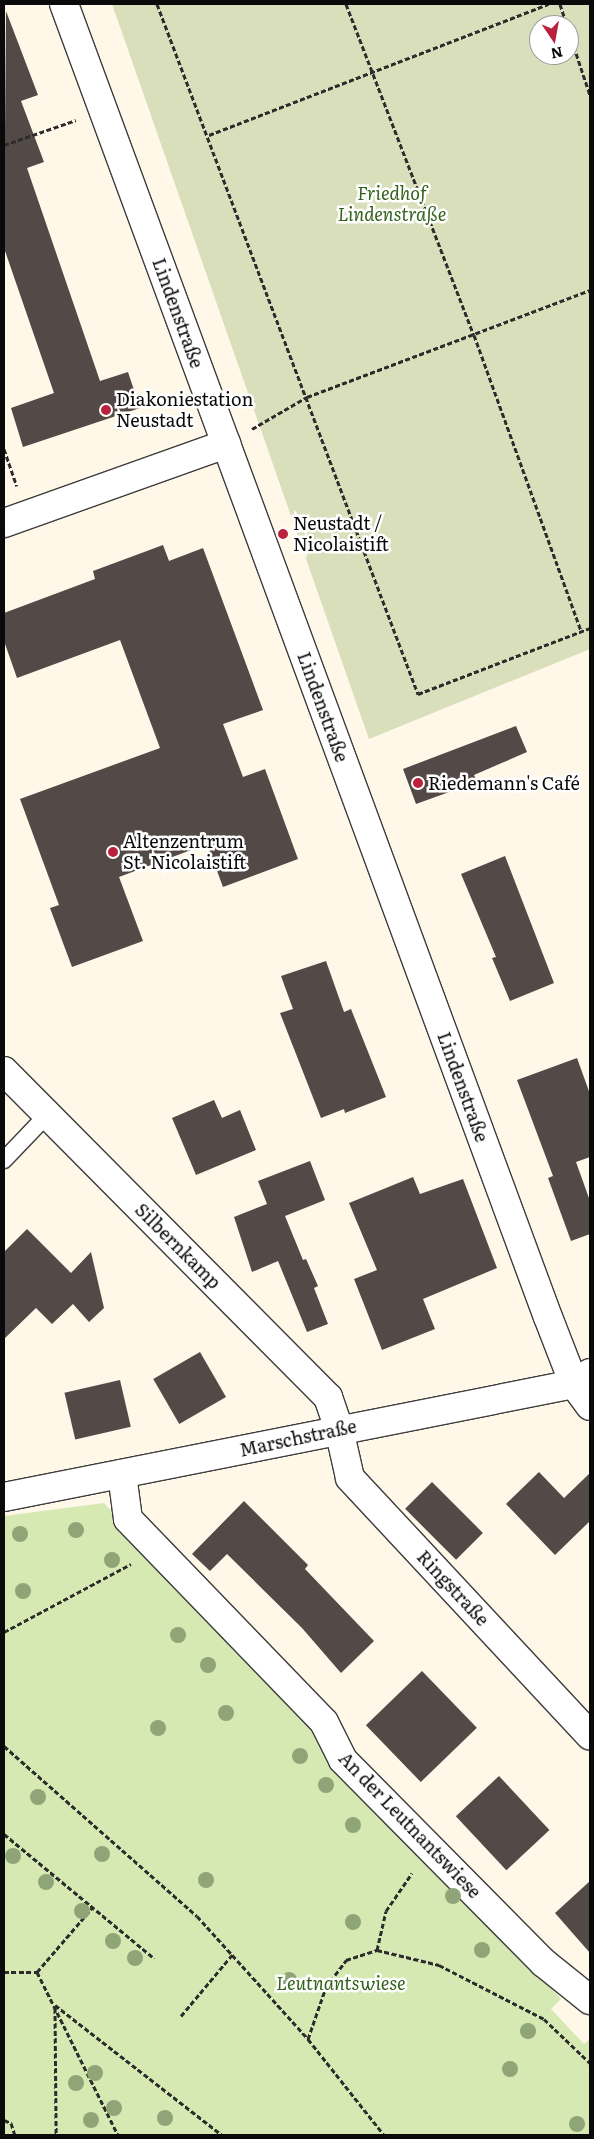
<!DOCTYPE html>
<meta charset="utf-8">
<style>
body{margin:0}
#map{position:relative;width:594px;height:2139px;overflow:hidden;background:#fff7e8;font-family:Literata,serif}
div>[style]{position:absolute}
.green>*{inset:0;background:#d6e9b2}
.cemetery>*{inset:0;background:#d8dfba}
.building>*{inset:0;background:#534a47;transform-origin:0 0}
.path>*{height:3px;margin-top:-1.5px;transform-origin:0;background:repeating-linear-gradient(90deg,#2c2c2c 0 5px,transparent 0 7.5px)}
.roads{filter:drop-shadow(1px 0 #3d3d3d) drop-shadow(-1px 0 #3d3d3d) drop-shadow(0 1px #3d3d3d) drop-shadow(0 -1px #3d3d3d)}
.lane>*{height:16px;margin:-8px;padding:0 8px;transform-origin:8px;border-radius:8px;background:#fff}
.street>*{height:28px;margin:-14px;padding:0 14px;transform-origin:14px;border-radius:14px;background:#fff}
.trees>*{width:16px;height:16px;margin:-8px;border-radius:50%;background:#8fa577}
.dots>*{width:14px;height:14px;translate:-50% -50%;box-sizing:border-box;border:2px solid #fff;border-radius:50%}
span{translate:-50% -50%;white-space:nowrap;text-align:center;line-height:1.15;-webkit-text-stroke:5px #fff;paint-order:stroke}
.park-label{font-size:18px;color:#33621b;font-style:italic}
.street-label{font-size:18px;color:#0a0a0a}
.poi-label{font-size:18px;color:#0a0a0a}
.left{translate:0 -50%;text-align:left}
.frame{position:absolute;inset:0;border:5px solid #0a0a0a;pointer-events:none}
.north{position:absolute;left:529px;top:15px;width:50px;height:50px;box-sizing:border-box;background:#fff;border:1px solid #9d9d9d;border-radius:50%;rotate:168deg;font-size:14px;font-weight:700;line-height:20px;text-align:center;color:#0a0a0a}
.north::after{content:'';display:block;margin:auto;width:18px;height:22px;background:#bb213d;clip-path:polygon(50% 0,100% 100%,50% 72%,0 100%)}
</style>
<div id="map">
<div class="green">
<i style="clip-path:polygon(104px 1503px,561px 1999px,551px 2009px,584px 2044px,590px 2039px,590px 2135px,4px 2135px,4px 1516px)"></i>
</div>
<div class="cemetery">
<i style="clip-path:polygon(evenodd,112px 4px,590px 4px,590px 649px,369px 739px,112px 4px,539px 25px,569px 25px,569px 55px,539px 55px,539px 25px)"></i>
</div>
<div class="building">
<i style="clip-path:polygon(6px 11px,38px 95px,21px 101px,44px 162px,27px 168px,100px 381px,128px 372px,140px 408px,23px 447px,11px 408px,54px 393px,4px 248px)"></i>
<i style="clip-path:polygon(163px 545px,169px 561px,203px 548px,263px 710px,223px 724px,243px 777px,265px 769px,298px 859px,223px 887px,207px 844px,119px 877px,143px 941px,72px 967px,50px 908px,59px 905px,20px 799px,160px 748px,120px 640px,17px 678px,4px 641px,4px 613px,95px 579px,93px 571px)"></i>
<i style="clip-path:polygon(516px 726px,527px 752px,474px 775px,477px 782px,416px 804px,403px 769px)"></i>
<i style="clip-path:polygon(505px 856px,554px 983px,510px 1001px,492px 958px,496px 957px,461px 874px)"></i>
<i style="clip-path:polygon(326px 961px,344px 1012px,351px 1009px,386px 1097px,345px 1113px,344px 1109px,321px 1118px,280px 1013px,293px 1009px,281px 976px)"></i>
<i style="clip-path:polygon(577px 1058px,590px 1094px,590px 1157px,576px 1162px,590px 1201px,590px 1234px,571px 1241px,548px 1178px,553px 1176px,517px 1080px)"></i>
<i style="clip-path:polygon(214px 1100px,222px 1118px,240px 1110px,256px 1150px,196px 1175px,172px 1118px)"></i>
<i style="clip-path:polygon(310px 1161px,325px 1200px,285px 1216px,303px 1260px,306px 1259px,318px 1286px,314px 1288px,328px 1324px,307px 1332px,278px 1261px,252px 1272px,234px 1217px,267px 1204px,258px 1181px)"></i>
<i style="clip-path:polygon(413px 1177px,420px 1194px,463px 1179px,497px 1268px,423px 1299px,435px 1329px,382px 1350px,354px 1279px,377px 1270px,349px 1203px)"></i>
<i style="clip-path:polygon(27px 1229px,71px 1273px,91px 1252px,104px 1308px,89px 1322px,73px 1304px,52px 1324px,36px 1308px,4px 1339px,4px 1252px)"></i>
<i style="left:200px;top:1352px;width:52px;height:54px;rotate:60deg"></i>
<i style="left:120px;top:1380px;width:48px;height:57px;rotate:77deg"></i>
<i style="clip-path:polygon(539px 1472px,564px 1498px,590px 1473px,590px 1521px,555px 1555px,506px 1504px)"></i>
<i style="left:432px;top:1482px;width:72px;height:38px;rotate:45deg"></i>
<i style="clip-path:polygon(244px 1501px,308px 1565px,305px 1569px,374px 1641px,341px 1673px,302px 1628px,227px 1554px,210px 1571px,192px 1554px)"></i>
<i style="left:422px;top:1671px;width:79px;height:78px;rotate:46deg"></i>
<i style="left:499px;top:1776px;width:74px;height:59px;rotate:47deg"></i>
<i style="clip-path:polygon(590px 1881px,590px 1953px,555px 1913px)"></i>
</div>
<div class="path">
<i style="left:157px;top:4px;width:738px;rotate:69.28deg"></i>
<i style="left:418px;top:694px;width:184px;rotate:-21deg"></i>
<i style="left:346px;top:4px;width:355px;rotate:68.9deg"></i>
<i style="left:474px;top:335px;width:315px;rotate:70.1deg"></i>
<i style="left:560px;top:4px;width:22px;rotate:72deg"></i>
<i style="left:569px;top:32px;width:66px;rotate:71.6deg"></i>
<i style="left:209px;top:135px;width:364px;rotate:-21.1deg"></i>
<i style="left:4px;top:145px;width:76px;rotate:-19.1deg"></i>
<i style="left:252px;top:429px;width:64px;rotate:-30.2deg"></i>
<i style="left:307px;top:397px;width:303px;rotate:-20.7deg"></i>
<i style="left:4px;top:449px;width:39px;rotate:71deg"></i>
<i style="left:4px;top:1632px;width:144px;rotate:-28.2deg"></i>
<i style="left:4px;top:1746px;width:257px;rotate:41.4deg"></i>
<i style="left:197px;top:1916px;width:166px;rotate:47.9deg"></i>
<i style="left:308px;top:2039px;width:122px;rotate:51.6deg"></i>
<i style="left:4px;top:1834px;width:195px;rotate:39.6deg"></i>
<i style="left:377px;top:1950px;width:64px;rotate:13.6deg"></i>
<i style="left:439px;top:1965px;width:118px;rotate:27.2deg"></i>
<i style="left:544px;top:2019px;width:64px;rotate:43.7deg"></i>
<i style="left:4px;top:1972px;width:33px"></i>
<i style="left:37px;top:1972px;width:84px;rotate:-49.3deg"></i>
<i style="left:37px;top:1972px;width:182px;rotate:63.6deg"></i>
<i style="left:55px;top:2005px;width:212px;rotate:37.9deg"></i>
<i style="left:55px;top:2008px;width:127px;rotate:89.5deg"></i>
<i style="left:181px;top:2016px;width:80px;rotate:-50.1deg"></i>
<i style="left:308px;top:2039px;width:55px;rotate:-70.9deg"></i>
<i style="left:326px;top:1987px;width:34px;rotate:-53deg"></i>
<i style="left:346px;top:1960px;width:33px;rotate:-18deg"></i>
<i style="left:377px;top:1950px;width:40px;rotate:-77deg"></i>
<i style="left:386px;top:1911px;width:46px;rotate:-55.6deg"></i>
<i style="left:4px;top:2120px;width:8px;rotate:23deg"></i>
<i style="left:11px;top:2123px;width:13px;rotate:72deg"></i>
</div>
<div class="roads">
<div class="lane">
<i style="left:4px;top:1160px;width:64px;rotate:-46.3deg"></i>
</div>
<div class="street">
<i style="left:64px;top:4px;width:1399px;rotate:69.77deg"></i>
<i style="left:548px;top:1317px;width:72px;rotate:68.8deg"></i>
<i style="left:574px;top:1384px;width:27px;rotate:54deg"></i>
<i style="left:4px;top:523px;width:236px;rotate:-19.6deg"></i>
<i style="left:4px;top:1071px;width:460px;rotate:45.2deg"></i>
<i style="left:328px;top:1397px;width:34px;rotate:71deg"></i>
<i style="left:339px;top:1429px;width:50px;rotate:77.3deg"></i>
<i style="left:350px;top:1478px;width:352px;rotate:47deg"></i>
<i style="left:122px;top:1474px;width:45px;rotate:82.4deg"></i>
<i style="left:128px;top:1519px;width:282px;rotate:46deg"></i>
<i style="left:324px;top:1722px;width:42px;rotate:63.4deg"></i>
<i style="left:343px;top:1760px;width:286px;rotate:45.3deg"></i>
<i style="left:544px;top:1963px;width:59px;rotate:38.8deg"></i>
<i style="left:4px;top:1497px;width:581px;rotate:-11.21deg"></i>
<i style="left:574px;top:1384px;width:19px;rotate:-35deg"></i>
</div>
</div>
<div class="trees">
<i style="left:76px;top:1530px"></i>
<i style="left:20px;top:1534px"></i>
<i style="left:112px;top:1560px"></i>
<i style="left:23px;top:1591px"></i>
<i style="left:178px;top:1635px"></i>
<i style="left:208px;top:1665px"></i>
<i style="left:226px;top:1713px"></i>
<i style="left:158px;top:1728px"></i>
<i style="left:300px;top:1756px"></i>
<i style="left:326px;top:1785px"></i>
<i style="left:38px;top:1797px"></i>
<i style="left:353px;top:1825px"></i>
<i style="left:102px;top:1854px"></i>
<i style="left:13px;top:1856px"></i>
<i style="left:206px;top:1880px"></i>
<i style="left:46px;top:1882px"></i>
<i style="left:453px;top:1896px"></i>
<i style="left:82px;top:1911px"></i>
<i style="left:353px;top:1922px"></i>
<i style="left:113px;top:1941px"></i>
<i style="left:482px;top:1950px"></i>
<i style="left:135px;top:1958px"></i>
<i style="left:289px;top:1980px"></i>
<i style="left:528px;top:2031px"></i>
<i style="left:510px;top:2069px"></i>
<i style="left:95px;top:2073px"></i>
<i style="left:76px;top:2083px"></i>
<i style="left:114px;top:2108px"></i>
<i style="left:165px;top:2118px"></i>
<i style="left:91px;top:2120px"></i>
<i style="left:577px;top:2124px"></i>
</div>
<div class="dots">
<i style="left:106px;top:410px;background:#bb213d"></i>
<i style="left:283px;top:534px;background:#bb213d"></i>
<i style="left:418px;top:783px;background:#bb213d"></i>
<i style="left:113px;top:852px;background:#bb213d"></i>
</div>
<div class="park-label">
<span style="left:392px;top:204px">Friedhof<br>Lindenstraße</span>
<span style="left:341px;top:1983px">Leutnantswiese</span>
</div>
<div class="street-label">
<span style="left:178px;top:313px;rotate:70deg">Lindenstraße</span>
<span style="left:323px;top:707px;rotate:70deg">Lindenstraße</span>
<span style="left:463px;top:1087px;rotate:70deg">Lindenstraße</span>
<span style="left:178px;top:1246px;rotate:45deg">Silbernkamp</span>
<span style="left:298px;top:1438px;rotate:-12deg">Marschstraße</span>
<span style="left:453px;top:1588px;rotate:47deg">Ringstraße</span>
<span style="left:410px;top:1825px;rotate:46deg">An der Leutnantswiese</span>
</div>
<div class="poi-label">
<span class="left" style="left:116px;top:410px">Diakoniestation<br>Neustadt</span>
<span class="left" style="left:293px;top:534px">Neustadt /<br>Nicolaistift</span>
<span class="left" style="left:428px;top:783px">Riedemann's Café</span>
<span class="left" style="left:123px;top:852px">Altenzentrum<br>St. Nicolaistift</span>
</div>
<div class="frame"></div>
<div class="north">N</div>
</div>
